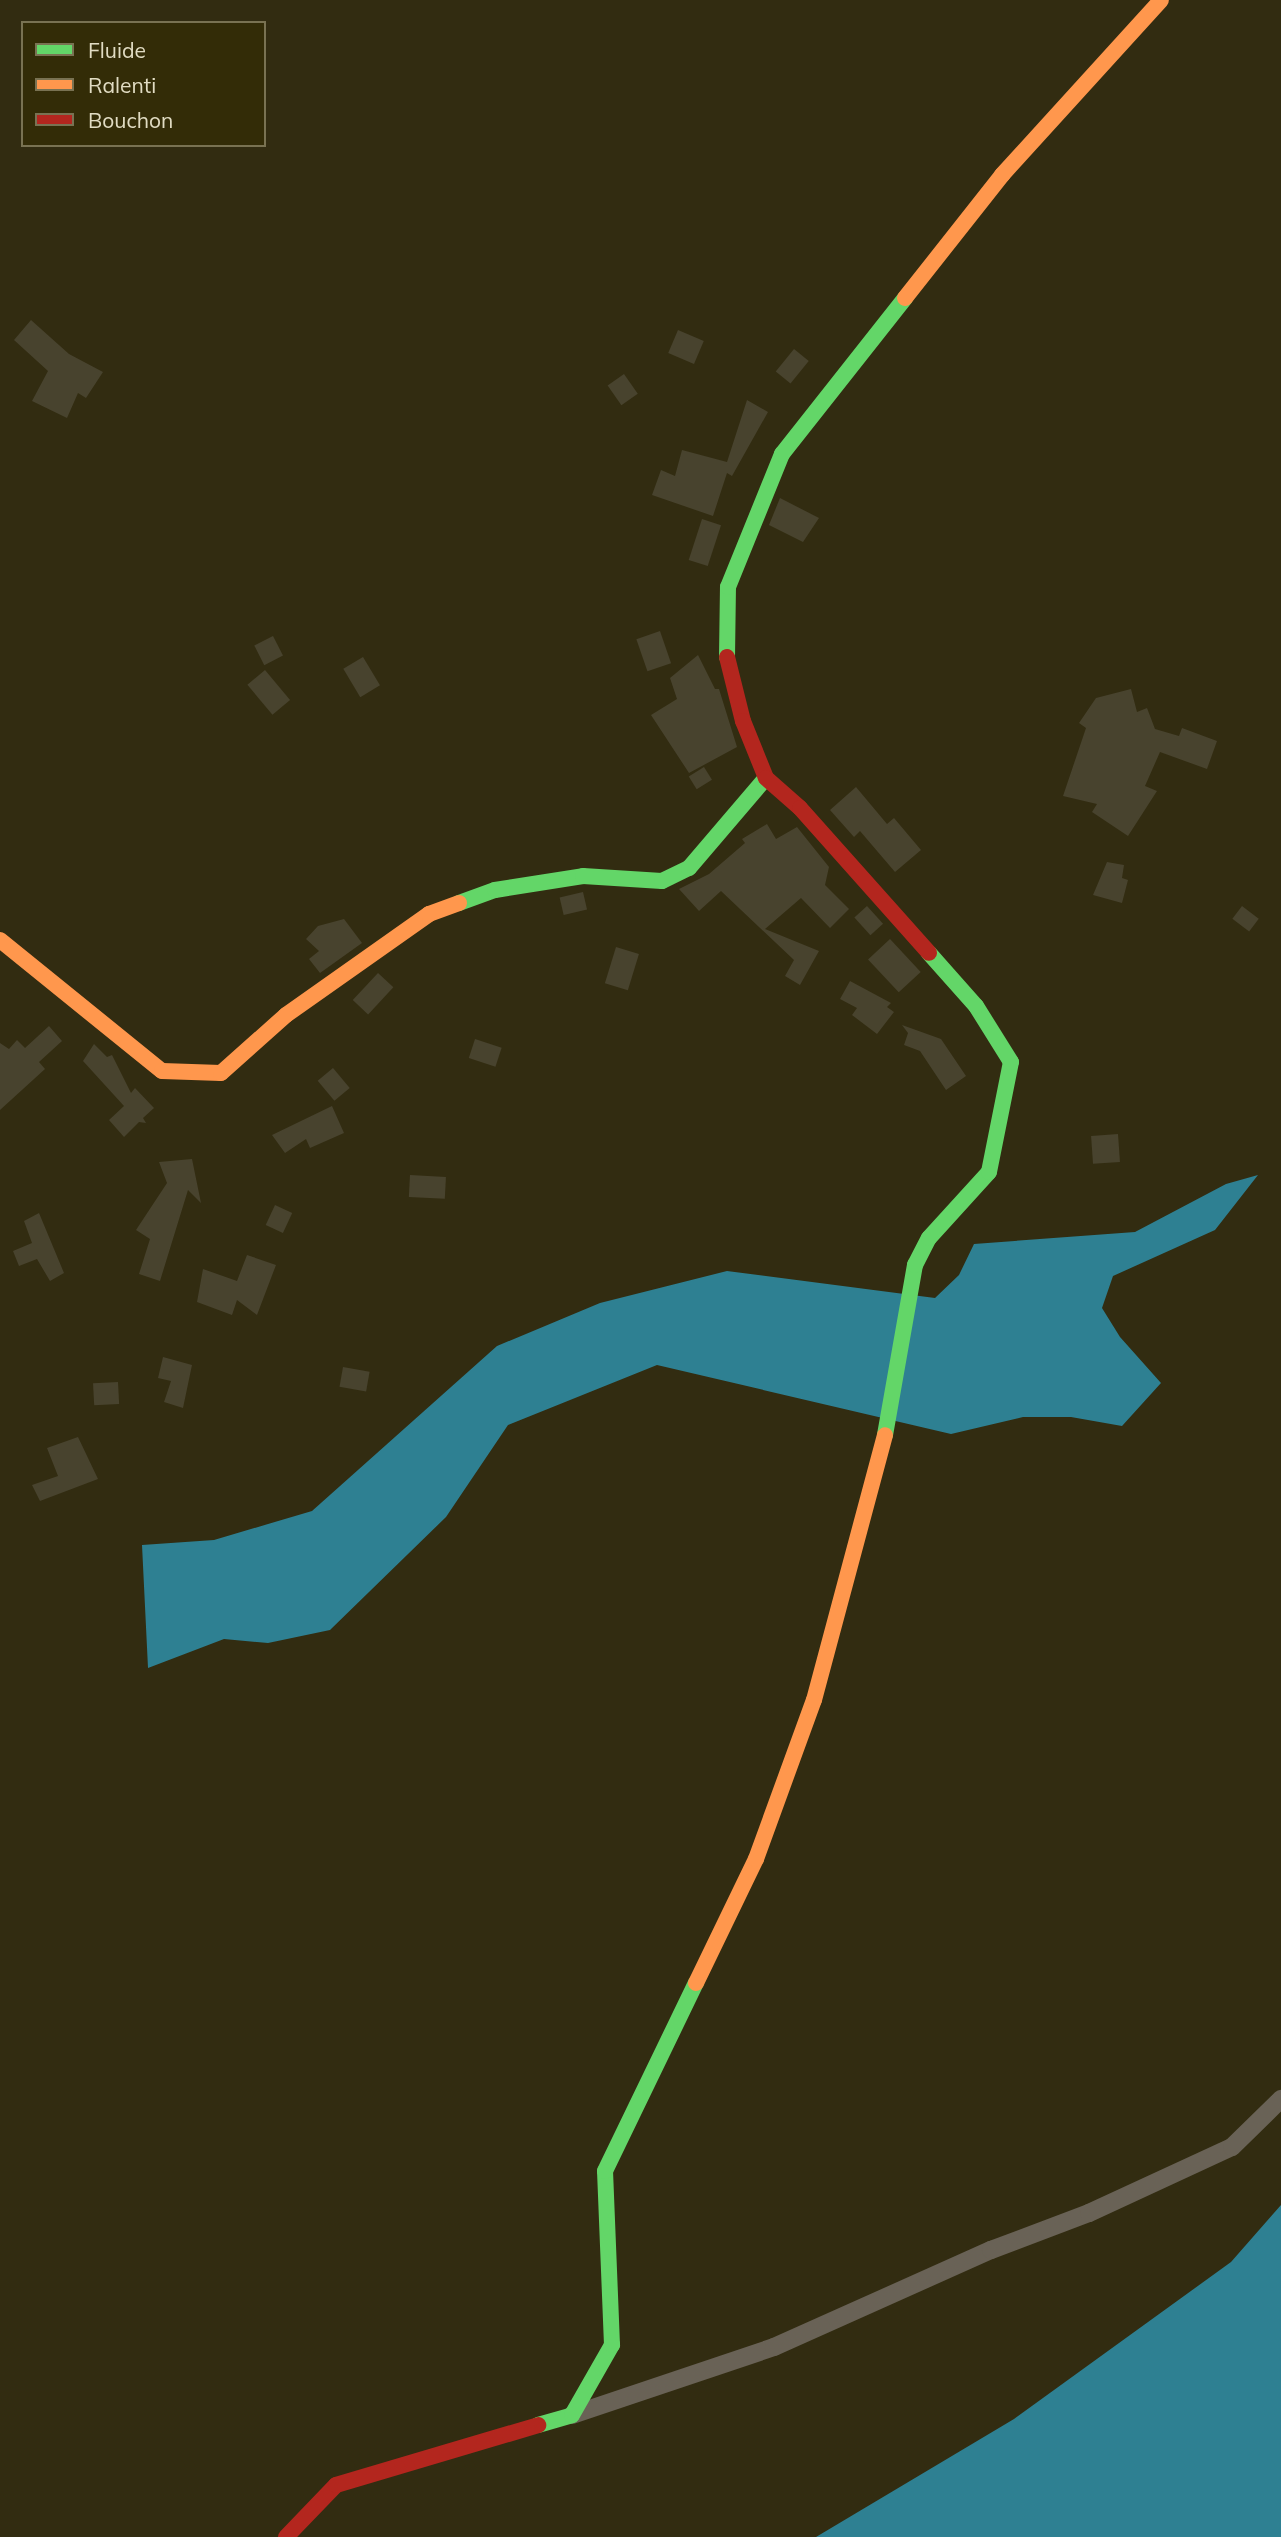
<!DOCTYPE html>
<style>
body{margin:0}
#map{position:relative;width:1281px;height:2537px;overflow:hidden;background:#322c11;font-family:Mulish,sans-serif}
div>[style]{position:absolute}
.water>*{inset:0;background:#2e8092}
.building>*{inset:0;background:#48432e;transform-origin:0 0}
.street>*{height:18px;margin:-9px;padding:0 9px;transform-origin:9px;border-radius:9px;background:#696256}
.fast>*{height:16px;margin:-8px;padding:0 8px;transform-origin:8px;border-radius:8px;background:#63d668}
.slow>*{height:16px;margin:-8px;padding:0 8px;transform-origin:8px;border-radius:8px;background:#ff974d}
.jam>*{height:16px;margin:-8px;padding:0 8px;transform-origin:8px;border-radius:8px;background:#b3261e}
span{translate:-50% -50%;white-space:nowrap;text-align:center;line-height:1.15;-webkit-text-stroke:6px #332c07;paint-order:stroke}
.legend{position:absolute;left:21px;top:21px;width:245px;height:126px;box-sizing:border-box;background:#332c07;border:2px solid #797252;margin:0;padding:9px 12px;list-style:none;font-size:21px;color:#e1dcc3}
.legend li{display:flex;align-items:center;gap:14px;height:35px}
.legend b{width:35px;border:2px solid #797252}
</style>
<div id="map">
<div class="water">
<i style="clip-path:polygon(1258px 1175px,1215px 1230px,1113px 1276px,1102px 1308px,1120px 1337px,1161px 1383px,1122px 1426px,1071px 1417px,1023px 1417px,951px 1434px,657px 1365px,508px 1425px,446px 1517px,330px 1630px,268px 1643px,224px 1639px,148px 1668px,142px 1545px,214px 1540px,312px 1511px,497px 1346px,600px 1303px,727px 1271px,935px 1298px,959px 1275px,974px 1244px,1135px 1232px,1226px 1184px)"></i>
<i style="clip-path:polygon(1281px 2205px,1281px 2537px,816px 2537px,1014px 2419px,1231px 2262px)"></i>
</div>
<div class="building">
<i style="clip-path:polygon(31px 320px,69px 354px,103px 372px,86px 398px,78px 393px,67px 418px,32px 401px,48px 371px,14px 340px)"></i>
<i style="left:678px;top:330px;width:28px;height:25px;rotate:23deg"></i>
<i style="left:794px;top:349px;width:19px;height:29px;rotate:39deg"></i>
<i style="left:624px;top:374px;width:24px;height:20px;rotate:55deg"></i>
<i style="clip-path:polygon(747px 400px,768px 412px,732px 476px,727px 473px,713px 516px,652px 495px,661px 470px,675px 476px,682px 450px,727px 462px)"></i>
<i style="clip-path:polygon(780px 498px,819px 518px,803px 542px,769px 525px)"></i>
<i style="left:702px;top:519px;width:20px;height:43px;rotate:18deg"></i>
<i style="left:660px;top:631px;width:34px;height:25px;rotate:71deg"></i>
<i style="left:273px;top:636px;width:22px;height:21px;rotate:63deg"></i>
<i style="clip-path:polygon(698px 655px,715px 689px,719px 689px,737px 747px,689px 773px,651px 715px,677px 699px,670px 678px)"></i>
<i style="left:363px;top:657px;width:33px;height:23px;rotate:59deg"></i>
<i style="left:265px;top:670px;width:39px;height:23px;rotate:50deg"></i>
<i style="clip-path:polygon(1131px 689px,1137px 712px,1147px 708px,1155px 729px,1179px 736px,1182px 728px,1217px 741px,1207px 769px,1160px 752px,1145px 786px,1157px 791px,1128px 836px,1092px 812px,1097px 804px,1063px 796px,1086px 728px,1079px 723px,1096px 698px)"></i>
<i style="left:704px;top:767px;width:15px;height:18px;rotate:58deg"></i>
<i style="clip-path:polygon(856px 787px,887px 824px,894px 818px,921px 850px,895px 872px,860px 831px,854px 837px,830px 810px)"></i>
<i style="clip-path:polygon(767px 824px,776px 839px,797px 827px,829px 867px,825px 885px,849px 909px,830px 928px,801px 898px,765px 929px,819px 951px,800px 985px,785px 976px,794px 960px,721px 891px,699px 911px,679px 889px,709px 874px,745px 843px,742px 839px)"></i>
<i style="clip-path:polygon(1107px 862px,1124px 865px,1122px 878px,1128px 880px,1122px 903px,1093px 895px)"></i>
<i style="left:583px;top:892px;width:18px;height:24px;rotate:77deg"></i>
<i style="left:867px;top:906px;width:24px;height:17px;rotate:48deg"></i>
<i style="left:1242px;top:906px;width:21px;height:16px;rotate:37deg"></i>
<i style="clip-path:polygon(344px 919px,362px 943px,320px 973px,309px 959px,319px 951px,306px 939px,318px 926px)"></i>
<i style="left:890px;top:939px;width:45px;height:30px;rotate:47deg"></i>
<i style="left:616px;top:947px;width:24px;height:38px;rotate:17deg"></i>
<i style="left:378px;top:973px;width:21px;height:37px;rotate:43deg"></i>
<i style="clip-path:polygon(850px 981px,891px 1003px,887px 1007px,894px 1012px,877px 1034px,852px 1015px,857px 1008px,840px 999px)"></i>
<i style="clip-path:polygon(902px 1025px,941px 1039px,966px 1076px,946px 1090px,920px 1051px,904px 1045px,908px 1033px)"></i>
<i style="clip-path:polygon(49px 1026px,62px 1041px,39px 1062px,45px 1069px,0 1110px,0 1043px,9px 1049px,17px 1040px,25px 1048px)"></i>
<i style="left:475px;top:1039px;width:28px;height:20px;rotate:18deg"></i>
<i style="clip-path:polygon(94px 1044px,107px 1057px,112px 1055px,131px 1093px,135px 1088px,154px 1108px,143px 1118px,146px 1123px,139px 1122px,124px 1137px,109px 1120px,124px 1106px,83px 1061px)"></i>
<i style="left:333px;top:1068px;width:26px;height:20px;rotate:50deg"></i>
<i style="clip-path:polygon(332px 1106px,344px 1133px,310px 1148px,306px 1139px,285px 1153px,272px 1135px)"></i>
<i style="left:1118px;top:1134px;width:28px;height:27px;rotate:86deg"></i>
<i style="clip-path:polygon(192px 1159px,201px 1203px,188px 1190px,160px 1281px,139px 1274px,150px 1239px,136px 1230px,167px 1183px,159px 1162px)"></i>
<i style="left:410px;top:1175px;width:36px;height:22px;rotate:3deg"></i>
<i style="left:275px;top:1205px;width:19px;height:22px;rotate:25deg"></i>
<i style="clip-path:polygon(39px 1213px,64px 1273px,50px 1281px,37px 1259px,19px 1266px,13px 1251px,32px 1243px,24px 1221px)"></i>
<i style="clip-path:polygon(247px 1255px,276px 1265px,257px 1315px,237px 1300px,232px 1315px,197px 1302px,203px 1269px,237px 1281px)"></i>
<i style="clip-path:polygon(163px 1357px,192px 1365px,183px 1408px,164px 1402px,171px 1381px,158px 1378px)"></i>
<i style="left:343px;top:1367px;width:27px;height:20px;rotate:10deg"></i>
<i style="left:118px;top:1382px;width:22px;height:25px;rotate:87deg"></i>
<i style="clip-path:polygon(78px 1437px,98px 1479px,40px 1501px,32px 1485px,58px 1476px,47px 1448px)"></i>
</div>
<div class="street">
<i style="left:572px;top:2415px;width:213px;rotate:-18.6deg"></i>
<i style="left:774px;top:2347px;width:238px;rotate:-24.1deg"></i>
<i style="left:991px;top:2250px;width:105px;rotate:-20.7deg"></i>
<i style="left:1089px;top:2213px;width:157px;rotate:-24.8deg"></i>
<i style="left:1232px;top:2147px;width:69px;rotate:-44.4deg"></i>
</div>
<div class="fast">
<i style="left:727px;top:657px;width:70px;rotate:-89.2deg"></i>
<i style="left:728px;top:587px;width:144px;rotate:-67.9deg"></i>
<i style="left:782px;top:454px;width:199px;rotate:-51.7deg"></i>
<i style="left:459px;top:903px;width:38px;rotate:-20deg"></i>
<i style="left:495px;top:890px;width:89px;rotate:-9deg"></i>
<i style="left:583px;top:876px;width:79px;rotate:3.6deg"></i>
<i style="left:662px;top:881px;width:30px;rotate:-26deg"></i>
<i style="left:689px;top:868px;width:118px;rotate:-49.5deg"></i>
<i style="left:885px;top:1435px;width:173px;rotate:-80deg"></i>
<i style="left:915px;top:1265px;width:30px;rotate:-63deg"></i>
<i style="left:929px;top:1238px;width:89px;rotate:-47.7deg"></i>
<i style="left:989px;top:1172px;width:112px;rotate:-78.7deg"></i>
<i style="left:1011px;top:1062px;width:66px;rotate:-122deg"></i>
<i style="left:976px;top:1006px;width:71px;rotate:-131.6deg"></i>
<i style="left:538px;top:2425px;width:35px;rotate:-16deg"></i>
<i style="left:572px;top:2415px;width:81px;rotate:-60.3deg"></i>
<i style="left:612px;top:2345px;width:174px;rotate:-92.3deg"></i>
<i style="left:605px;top:2171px;width:209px;rotate:-64.2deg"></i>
</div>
<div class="slow">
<i style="left:905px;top:298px;width:157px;rotate:-51.7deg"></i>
<i style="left:1002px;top:175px;width:236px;rotate:-47.7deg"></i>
<i style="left:0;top:940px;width:208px;rotate:39deg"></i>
<i style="left:162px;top:1071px;width:59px;rotate:1.9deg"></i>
<i style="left:221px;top:1073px;width:87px;rotate:-41.7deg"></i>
<i style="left:286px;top:1015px;width:175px;rotate:-35.2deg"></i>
<i style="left:429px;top:914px;width:32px;rotate:-20deg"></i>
<i style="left:696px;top:1983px;width:138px;rotate:-64.2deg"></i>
<i style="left:756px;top:1859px;width:169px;rotate:-70deg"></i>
<i style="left:814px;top:1700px;width:274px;rotate:-75deg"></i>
</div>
<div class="jam">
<i style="left:727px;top:657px;width:66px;rotate:76deg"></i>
<i style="left:743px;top:721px;width:61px;rotate:68deg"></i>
<i style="left:766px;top:778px;width:45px;rotate:41.4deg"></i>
<i style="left:800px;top:808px;width:194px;rotate:48.3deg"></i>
<i style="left:286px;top:2537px;width:72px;rotate:-46.1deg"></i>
<i style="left:336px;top:2485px;width:211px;rotate:-16.5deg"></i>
</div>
<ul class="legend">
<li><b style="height:9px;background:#63d668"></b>Fluide</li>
<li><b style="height:9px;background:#ff974d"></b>Ralenti</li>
<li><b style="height:9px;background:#b3261e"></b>Bouchon</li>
</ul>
</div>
